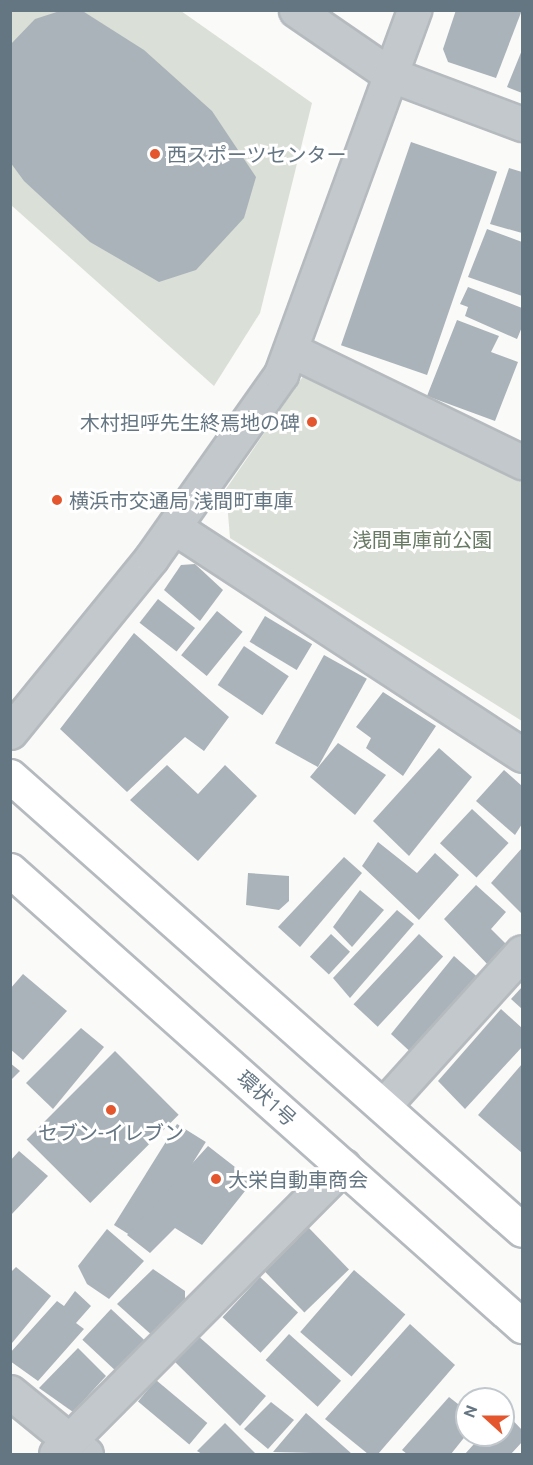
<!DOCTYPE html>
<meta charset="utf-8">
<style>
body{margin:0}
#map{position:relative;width:533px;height:1465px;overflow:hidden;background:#fafaf8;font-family:Ubuntu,"Noto Sans JP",sans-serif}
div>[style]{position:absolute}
.green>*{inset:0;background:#dadfd7}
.building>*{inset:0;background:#aab3b9;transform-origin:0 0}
.roads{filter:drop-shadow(2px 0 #b5babe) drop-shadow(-2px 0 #b5babe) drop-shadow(0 2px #b5babe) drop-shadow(0 -2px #b5babe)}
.street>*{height:33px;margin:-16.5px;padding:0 16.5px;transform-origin:16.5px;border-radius:16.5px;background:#c3c8cc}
.primary>*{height:33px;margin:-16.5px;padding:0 16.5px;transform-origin:16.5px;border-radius:16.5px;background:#fff}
.dots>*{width:16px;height:16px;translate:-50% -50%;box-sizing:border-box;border:3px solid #fff;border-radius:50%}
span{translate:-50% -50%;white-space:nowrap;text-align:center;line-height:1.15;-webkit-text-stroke:6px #fff;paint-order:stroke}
.poi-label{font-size:20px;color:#657683}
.left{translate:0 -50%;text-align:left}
.right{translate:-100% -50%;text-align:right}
.park-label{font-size:20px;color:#687a64}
.street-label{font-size:20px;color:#657683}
.frame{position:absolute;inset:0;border:12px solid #657683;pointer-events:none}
.north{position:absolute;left:455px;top:1387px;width:60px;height:60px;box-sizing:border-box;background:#fff;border:2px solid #c1c8cd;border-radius:50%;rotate:291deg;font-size:16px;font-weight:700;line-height:24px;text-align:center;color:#657683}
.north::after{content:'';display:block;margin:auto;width:21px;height:27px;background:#e4572e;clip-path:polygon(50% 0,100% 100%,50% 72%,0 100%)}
</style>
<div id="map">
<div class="green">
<i style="clip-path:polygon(11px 11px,181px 11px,312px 103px,260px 313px,214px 386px,11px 205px)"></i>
<i style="clip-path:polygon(306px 372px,522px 477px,522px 721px,230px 538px,226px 489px)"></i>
</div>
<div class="building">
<i style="clip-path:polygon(63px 10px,81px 10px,144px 50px,212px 111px,256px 177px,244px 218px,196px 270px,159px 282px,90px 242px,24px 181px,10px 162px,10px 45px,35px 19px)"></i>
<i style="clip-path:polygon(456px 10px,522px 10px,496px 78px,448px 62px,443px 49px)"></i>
<i style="clip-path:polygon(522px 50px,522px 93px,507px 87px)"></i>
<i style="left:411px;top:142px;width:91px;height:215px;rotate:19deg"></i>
<i style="clip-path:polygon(509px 168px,522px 172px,522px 233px,490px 224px)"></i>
<i style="clip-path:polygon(487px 229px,522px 242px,522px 296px,468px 277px)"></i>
<i style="clip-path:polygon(468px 287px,522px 308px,522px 327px,517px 339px,465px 316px,468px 307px,460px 304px)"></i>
<i style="clip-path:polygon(457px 320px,499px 336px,491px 352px,518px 362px,495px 421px,427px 396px)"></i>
<i style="clip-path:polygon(195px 564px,223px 590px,200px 621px,164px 590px,181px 565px)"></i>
<i style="left:158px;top:599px;width:47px;height:30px;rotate:38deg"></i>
<i style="left:217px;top:611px;width:33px;height:57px;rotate:39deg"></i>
<i style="left:265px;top:616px;width:55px;height:30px;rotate:31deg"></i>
<i style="clip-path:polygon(134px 633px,229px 717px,204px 751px,185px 737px,127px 792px,60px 729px)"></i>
<i style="left:244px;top:646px;width:54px;height:47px;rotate:34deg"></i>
<i style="left:324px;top:655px;width:49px;height:101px;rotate:29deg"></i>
<i style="clip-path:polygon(383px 692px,436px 726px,403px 776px,366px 748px,371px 738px,356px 727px)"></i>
<i style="clip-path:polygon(338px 743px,386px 775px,355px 815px,310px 777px)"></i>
<i style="clip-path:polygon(439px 748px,472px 777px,409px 856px,373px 821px)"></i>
<i style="clip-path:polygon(167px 765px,198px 794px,225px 765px,257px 796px,198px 861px,130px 800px)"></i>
<i style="clip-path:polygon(504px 770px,522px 786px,522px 824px,515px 835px,476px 801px)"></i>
<i style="left:472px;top:809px;width:50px;height:47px;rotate:43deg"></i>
<i style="clip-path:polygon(378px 842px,417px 873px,435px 853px,459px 875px,419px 920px,362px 866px)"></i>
<i style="clip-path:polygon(522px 848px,522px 914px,491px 883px)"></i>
<i style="clip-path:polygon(344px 857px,362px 873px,300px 947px,278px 927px)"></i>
<i style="clip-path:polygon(248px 873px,289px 876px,289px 901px,279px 910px,246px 905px)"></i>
<i style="clip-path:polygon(476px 885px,506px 912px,491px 929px,512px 950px,491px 968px,444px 919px)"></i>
<i style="clip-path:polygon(360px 890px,384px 910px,352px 947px,333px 927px)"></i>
<i style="clip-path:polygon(397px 910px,414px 924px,350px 998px,333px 978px)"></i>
<i style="left:331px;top:934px;width:26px;height:31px;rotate:43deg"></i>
<i style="left:419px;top:934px;width:33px;height:96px;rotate:43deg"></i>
<i style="clip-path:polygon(454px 956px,483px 982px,415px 1056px,391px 1034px)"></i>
<i style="clip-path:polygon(23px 974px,67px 1011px,23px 1060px,10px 1049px,10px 989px)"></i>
<i style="clip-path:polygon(522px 987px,522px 1009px,511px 999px)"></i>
<i style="clip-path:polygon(501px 1009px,522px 1028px,522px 1047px,465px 1109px,438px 1081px)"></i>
<i style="clip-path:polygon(81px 1028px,104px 1047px,53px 1109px,26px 1083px)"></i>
<i style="left:115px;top:1051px;width:90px;height:125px;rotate:45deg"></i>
<i style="clip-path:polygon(10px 1063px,20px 1071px,10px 1081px)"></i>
<i style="clip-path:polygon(522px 1064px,522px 1153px,478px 1115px)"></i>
<i style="left:177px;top:1124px;width:34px;height:119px;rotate:32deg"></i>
<i style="clip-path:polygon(208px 1146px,253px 1181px,202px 1245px,175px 1228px,150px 1253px,127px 1235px)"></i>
<i style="clip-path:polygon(19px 1151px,48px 1176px,10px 1216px,10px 1161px)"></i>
<i style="left:308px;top:1227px;width:59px;height:62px;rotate:46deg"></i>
<i style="clip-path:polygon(107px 1229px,144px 1261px,109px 1299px,87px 1284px,78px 1266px)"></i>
<i style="clip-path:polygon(16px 1267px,51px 1296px,12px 1343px,10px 1273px)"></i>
<i style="clip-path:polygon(153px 1269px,185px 1291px,185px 1304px,154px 1337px,117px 1304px)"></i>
<i style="left:354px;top:1270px;width:68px;height:82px;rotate:41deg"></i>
<i style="left:260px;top:1277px;width:52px;height:55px;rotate:43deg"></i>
<i style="clip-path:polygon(75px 1291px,91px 1306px,76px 1323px,84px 1329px,38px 1381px,10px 1361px,10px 1353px,57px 1301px,64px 1306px)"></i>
<i style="left:111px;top:1309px;width:51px;height:42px;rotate:43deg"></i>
<i style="clip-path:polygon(410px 1324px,455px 1365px,378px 1454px,368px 1454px,325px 1419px)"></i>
<i style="left:289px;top:1334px;width:70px;height:35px;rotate:42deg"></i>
<i style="clip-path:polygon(197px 1335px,266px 1396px,240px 1426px,173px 1360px)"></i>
<i style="clip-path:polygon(78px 1348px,106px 1376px,73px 1412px,39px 1388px)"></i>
<i style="left:156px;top:1380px;width:67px;height:28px;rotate:40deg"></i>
<i style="clip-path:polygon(449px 1397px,467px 1411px,467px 1434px,451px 1454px,407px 1454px,402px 1450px)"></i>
<i style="clip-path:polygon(271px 1402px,294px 1420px,268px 1449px,244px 1429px)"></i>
<i style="clip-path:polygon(504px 1411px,522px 1430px,522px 1442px,511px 1454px,465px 1454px,482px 1435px,503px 1435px)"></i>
<i style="clip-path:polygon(306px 1413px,352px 1454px,273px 1452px)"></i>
<i style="clip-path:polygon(225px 1423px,256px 1454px,202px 1454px,197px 1451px)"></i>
</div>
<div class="roads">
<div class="street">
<i style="left:296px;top:10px;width:113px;rotate:34.5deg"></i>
<i style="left:389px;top:74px;width:142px;rotate:20.6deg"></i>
<i style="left:291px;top:350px;width:257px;rotate:25.9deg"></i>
<i style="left:174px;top:527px;width:416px;rotate:33.2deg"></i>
<i style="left:10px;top:732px;width:225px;rotate:-50.9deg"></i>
<i style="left:152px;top:557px;width:224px;rotate:-54.8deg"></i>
<i style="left:281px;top:374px;width:388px;rotate:-69.9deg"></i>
<i style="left:383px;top:1106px;width:207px;rotate:-47.9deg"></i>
<i style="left:10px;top:1392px;width:98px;rotate:39.2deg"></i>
<i style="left:56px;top:1454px;width:407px;rotate:-45.1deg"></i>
</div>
<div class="primary">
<i style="left:10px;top:776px;width:684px;rotate:41.56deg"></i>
<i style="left:10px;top:870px;width:686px;rotate:41.69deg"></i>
</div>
</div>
<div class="dots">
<i style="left:155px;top:154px;background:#e4572e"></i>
<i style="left:312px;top:422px;background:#e4572e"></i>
<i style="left:57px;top:500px;background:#e4572e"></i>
<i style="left:111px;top:1110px;background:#e4572e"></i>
<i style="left:216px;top:1179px;background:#e4572e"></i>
</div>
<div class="poi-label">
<span class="left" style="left:167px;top:154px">西スポーツセンター</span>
<span class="right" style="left:300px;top:422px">木村担呼先生終焉地の碑</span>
<span class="left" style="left:69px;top:500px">横浜市交通局 浅間町車庫</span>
<span style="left:111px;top:1132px">セブン-イレブン</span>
<span class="left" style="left:228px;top:1179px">大栄自動車商会</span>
</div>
<div class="park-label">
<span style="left:422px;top:539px">浅間車庫前公園</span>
</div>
<div class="street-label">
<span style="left:267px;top:1098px;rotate:42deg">環状1号</span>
</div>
<div class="frame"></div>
<div class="north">N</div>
</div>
